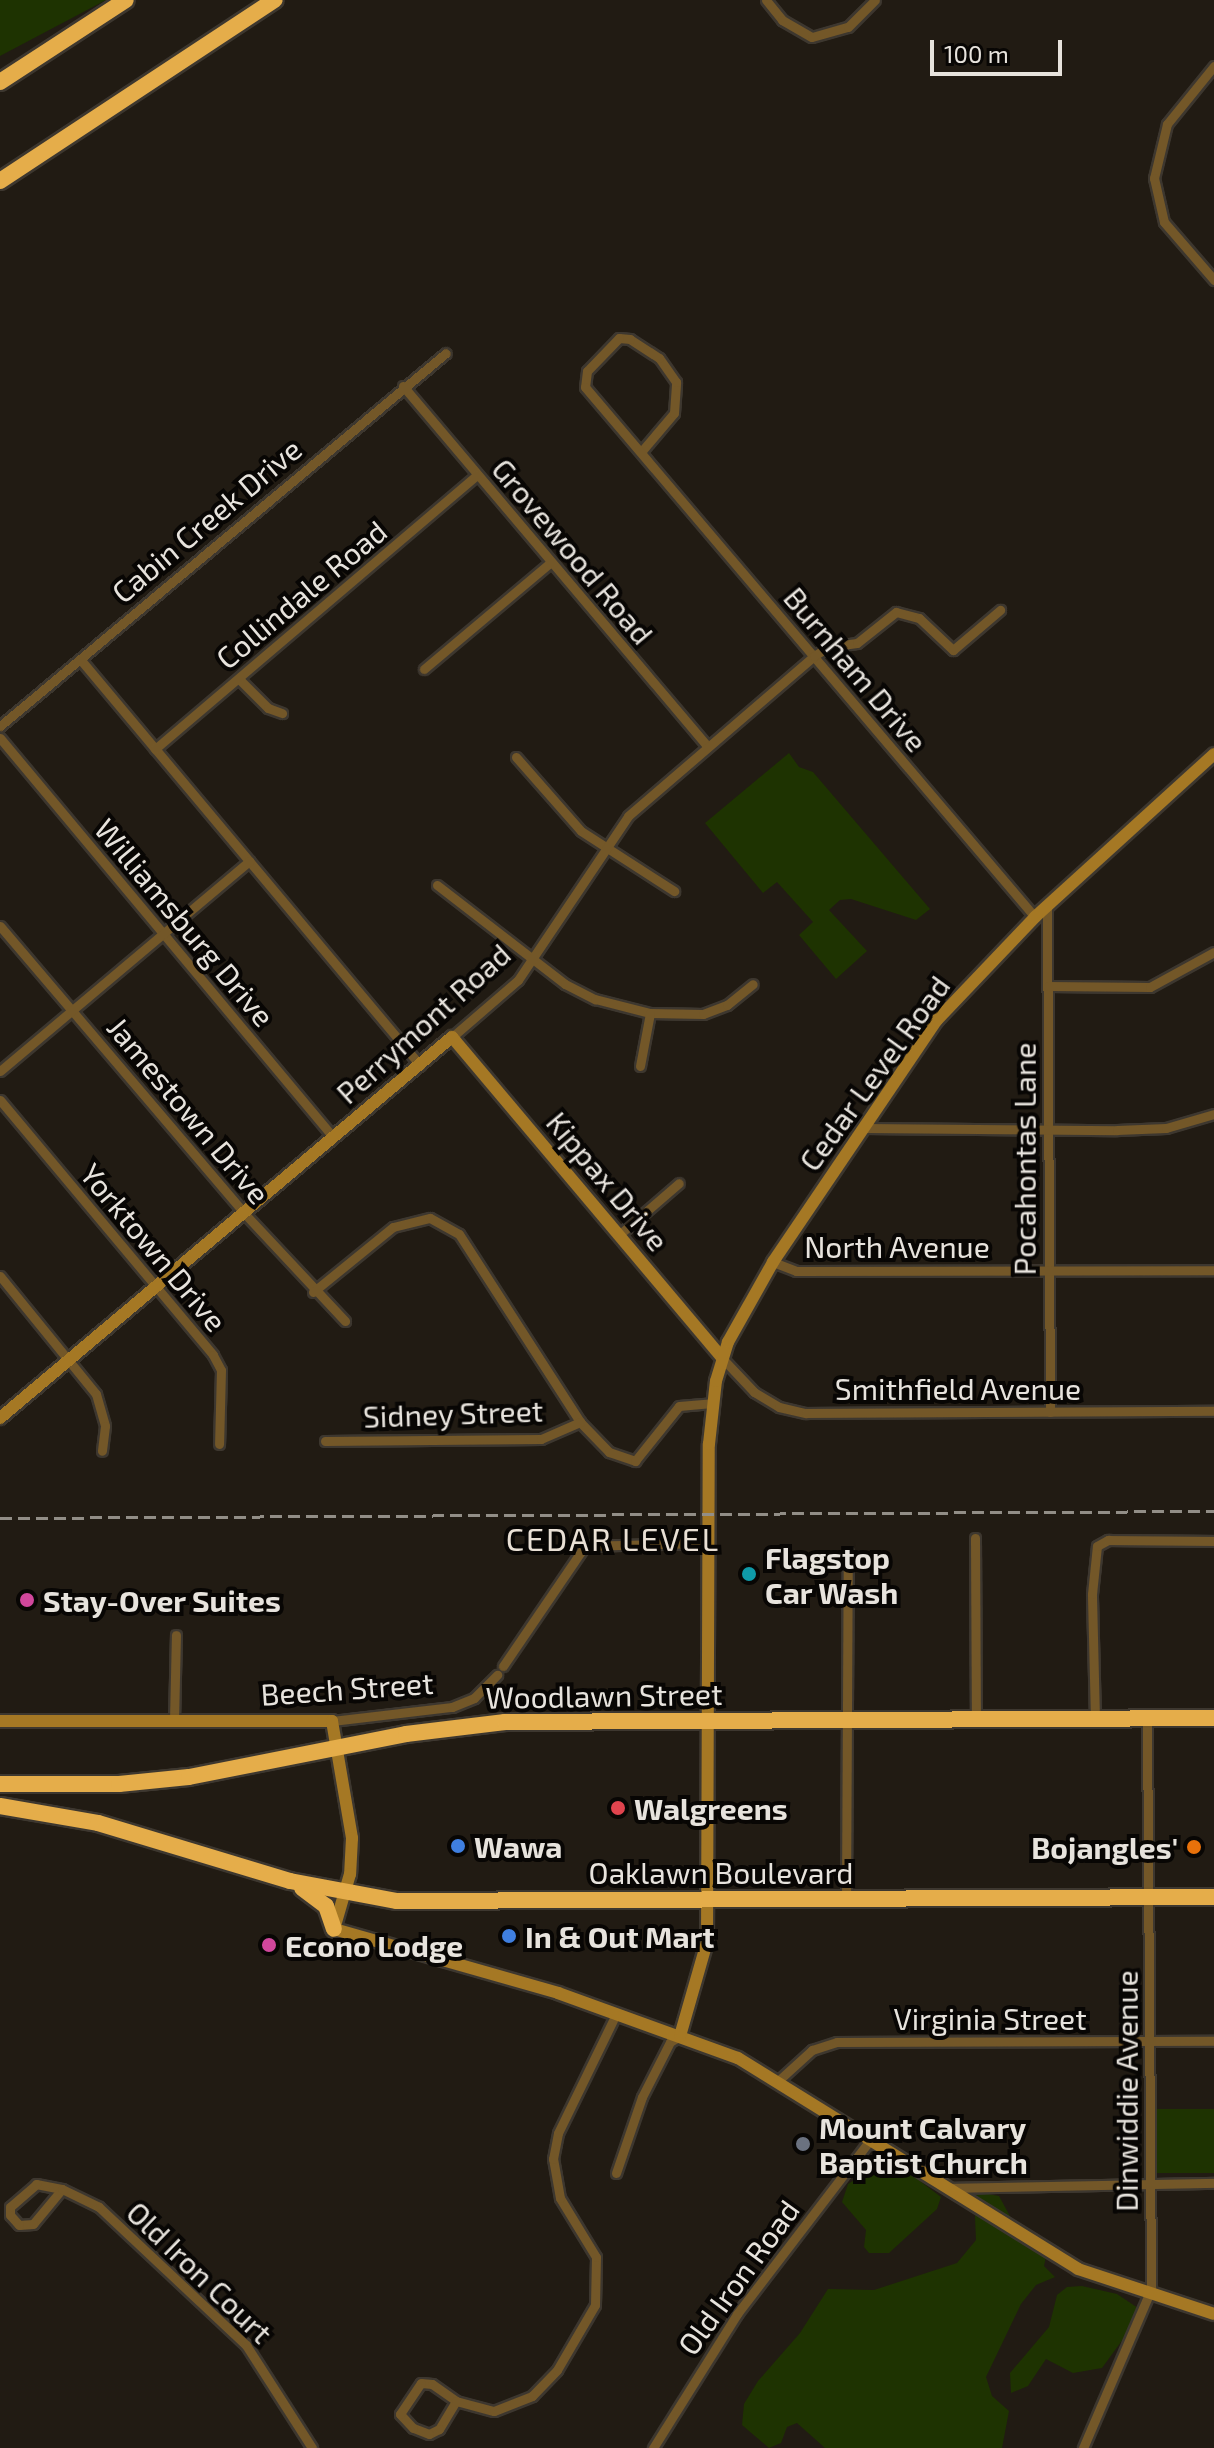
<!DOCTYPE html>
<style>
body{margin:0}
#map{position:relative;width:1214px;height:2448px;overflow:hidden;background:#211b13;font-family:"Exo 2",sans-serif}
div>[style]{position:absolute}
.green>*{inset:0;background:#1e3301;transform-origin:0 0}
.roads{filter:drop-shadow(2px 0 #3d372f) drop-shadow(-2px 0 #3d372f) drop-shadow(0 2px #3d372f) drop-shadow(0 -2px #3d372f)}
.street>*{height:9px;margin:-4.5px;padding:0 4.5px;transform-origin:4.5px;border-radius:4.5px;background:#735728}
.secondary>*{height:12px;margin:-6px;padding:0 6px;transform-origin:6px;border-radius:6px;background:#a57824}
.highway>*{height:16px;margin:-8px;padding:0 8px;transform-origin:8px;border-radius:8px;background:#e5ad4a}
.rail>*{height:3px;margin-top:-1.5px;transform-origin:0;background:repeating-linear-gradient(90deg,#928e87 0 12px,transparent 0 18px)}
.dots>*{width:22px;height:22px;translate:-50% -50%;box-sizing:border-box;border:4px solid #080604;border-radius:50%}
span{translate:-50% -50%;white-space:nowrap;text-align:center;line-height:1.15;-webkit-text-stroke:8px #080604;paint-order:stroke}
.street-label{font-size:30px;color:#e7e3dd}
.poi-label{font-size:30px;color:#e7e3dd;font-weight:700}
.left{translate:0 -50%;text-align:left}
.right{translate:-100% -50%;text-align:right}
.neighbourhood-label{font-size:32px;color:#e9e0d5;letter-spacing:2px}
.scale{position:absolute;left:930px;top:40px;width:132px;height:36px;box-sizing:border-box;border:4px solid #e7e3dd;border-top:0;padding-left:10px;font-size:24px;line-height:28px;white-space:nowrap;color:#e7e3dd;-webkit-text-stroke:6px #080604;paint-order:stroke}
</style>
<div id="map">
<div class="green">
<i style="clip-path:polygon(0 0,106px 0,0 56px)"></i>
<i style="clip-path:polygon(789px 753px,799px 767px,813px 772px,930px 909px,916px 920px,851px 899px,840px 900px,829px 910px,867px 951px,836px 979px,799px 935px,813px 922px,777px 882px,763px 893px,705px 823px)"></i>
<i style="left:1214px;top:2109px;width:64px;height:58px;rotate:90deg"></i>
<i style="clip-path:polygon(877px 2166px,912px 2175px,941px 2197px,937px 2209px,889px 2253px,869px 2253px,864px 2247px,866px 2230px,842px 2202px,848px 2184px)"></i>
<i style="clip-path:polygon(988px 2194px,999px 2196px,1011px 2218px,1049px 2243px,1044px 2266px,1055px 2277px,1036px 2285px,1021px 2304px,986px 2377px,992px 2396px,1009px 2411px,1002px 2448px,825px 2448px,797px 2423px,787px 2427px,781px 2443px,769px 2448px,742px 2425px,744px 2404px,758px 2381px,800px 2333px,828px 2289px,874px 2290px,957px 2263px,976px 2240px,974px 2195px)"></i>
<i style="clip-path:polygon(1082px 2286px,1117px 2294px,1138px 2308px,1137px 2320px,1102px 2368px,1073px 2373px,1046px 2359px,1028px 2386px,1011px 2393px,1010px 2373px,1049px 2327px,1057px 2295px,1067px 2287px)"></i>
</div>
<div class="roads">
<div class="street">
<i style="left:766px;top:0;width:26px;rotate:51deg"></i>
<i style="left:782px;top:20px;width:34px;rotate:30deg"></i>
<i style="left:812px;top:37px;width:37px;rotate:-16deg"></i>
<i style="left:848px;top:27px;width:38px;rotate:-45deg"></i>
<i style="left:1214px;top:66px;width:75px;rotate:129deg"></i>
<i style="left:1167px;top:124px;width:56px;rotate:103.5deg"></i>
<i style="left:1154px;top:178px;width:45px;rotate:77.2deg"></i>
<i style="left:1164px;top:222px;width:77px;rotate:49.2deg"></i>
<i style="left:403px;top:386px;width:471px;rotate:49.8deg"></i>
<i style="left:641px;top:452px;width:51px;rotate:-49.8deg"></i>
<i style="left:674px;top:413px;width:31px;rotate:-86deg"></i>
<i style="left:676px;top:382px;width:29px;rotate:-125deg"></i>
<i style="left:659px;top:358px;width:35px;rotate:-147deg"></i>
<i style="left:630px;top:339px;width:11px;rotate:-175deg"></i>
<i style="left:619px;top:338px;width:46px;rotate:134.1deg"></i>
<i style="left:587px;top:371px;width:16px;rotate:97deg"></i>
<i style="left:585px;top:387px;width:695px;rotate:49.67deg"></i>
<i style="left:80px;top:659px;width:530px;rotate:50.06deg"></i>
<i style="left:424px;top:669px;width:166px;rotate:-40.1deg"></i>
<i style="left:239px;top:679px;width:41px;rotate:45deg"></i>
<i style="left:268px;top:708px;width:15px;rotate:20deg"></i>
<i style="left:0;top:726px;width:581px;rotate:-39.91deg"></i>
<i style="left:0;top:738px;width:520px;rotate:50.15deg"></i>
<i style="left:155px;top:749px;width:423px;rotate:-40.4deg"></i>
<i style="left:516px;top:757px;width:98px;rotate:48.7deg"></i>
<i style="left:581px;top:831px;width:111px;rotate:32.8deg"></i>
<i style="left:437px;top:885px;width:162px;rotate:37.7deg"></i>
<i style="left:565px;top:984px;width:34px;rotate:27deg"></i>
<i style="left:595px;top:999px;width:57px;rotate:14.3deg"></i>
<i style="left:650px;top:1013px;width:53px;rotate:1.1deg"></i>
<i style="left:703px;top:1014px;width:26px;rotate:-21deg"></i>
<i style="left:727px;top:1005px;width:33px;rotate:-39deg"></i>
<i style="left:1047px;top:905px;width:507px;rotate:89.66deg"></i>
<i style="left:0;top:926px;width:377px;rotate:49.6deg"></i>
<i style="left:244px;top:1213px;width:148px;rotate:46.9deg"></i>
<i style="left:1048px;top:986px;width:102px;rotate:0.6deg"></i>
<i style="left:1150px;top:987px;width:73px;rotate:-28.7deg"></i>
<i style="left:452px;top:1037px;width:87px;rotate:-40.8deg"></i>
<i style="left:518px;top:980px;width:197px;rotate:-56.1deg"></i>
<i style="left:628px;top:816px;width:245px;rotate:-40.7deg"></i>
<i style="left:814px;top:656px;width:17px;rotate:-33deg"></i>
<i style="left:828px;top:647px;width:29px;rotate:-8deg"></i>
<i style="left:857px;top:643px;width:50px;rotate:-38.5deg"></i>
<i style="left:896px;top:612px;width:24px;rotate:15deg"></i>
<i style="left:919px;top:618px;width:47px;rotate:43.3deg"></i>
<i style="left:953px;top:650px;width:62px;rotate:-40.4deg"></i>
<i style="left:640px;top:1066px;width:54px;rotate:-79.3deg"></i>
<i style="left:0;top:1071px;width:326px;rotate:-40.1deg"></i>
<i style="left:0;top:1100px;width:332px;rotate:50.1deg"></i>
<i style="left:213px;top:1355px;width:17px;rotate:62deg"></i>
<i style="left:221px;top:1370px;width:74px;rotate:91.5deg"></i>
<i style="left:864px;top:1128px;width:253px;rotate:0.5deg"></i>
<i style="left:1117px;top:1130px;width:49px;rotate:-2.3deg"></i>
<i style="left:1166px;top:1128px;width:50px;rotate:-16.3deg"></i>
<i style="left:619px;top:1235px;width:79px;rotate:-40.9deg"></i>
<i style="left:773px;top:1262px;width:25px;rotate:21deg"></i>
<i style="left:796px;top:1271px;width:418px;rotate:-0.1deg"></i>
<i style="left:0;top:1276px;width:152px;rotate:50.9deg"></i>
<i style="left:96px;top:1394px;width:33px;rotate:74deg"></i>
<i style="left:105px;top:1426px;width:25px;rotate:97deg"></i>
<i style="left:313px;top:1292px;width:103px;rotate:-39.1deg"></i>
<i style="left:393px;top:1227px;width:38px;rotate:-14deg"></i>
<i style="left:430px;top:1218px;width:33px;rotate:29deg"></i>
<i style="left:459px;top:1234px;width:224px;rotate:57.2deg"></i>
<i style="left:580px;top:1422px;width:42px;rotate:46deg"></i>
<i style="left:609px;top:1452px;width:28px;rotate:19deg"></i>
<i style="left:635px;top:1461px;width:70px;rotate:-51.3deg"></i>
<i style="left:679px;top:1406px;width:33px;rotate:-5deg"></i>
<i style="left:722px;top:1358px;width:47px;rotate:46.7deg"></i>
<i style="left:754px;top:1392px;width:29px;rotate:31deg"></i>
<i style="left:779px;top:1407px;width:28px;rotate:13deg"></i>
<i style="left:806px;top:1413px;width:408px;rotate:-0.3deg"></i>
<i style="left:325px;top:1441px;width:216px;rotate:-0.5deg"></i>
<i style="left:541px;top:1439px;width:43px;rotate:-23.6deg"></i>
<i style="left:975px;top:1538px;width:181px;rotate:89.7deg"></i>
<i style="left:503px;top:1666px;width:145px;rotate:-55.7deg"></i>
<i style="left:585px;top:1546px;width:124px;rotate:-1.4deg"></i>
<i style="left:1095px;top:1719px;width:125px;rotate:-91.4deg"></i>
<i style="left:1092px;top:1594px;width:48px;rotate:-84.1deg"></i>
<i style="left:1097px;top:1546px;width:13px;rotate:-29deg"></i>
<i style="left:1108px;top:1540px;width:106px;rotate:0.5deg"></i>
<i style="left:174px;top:1721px;width:86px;rotate:-88.7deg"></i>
<i style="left:332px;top:1721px;width:121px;rotate:-6.7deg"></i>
<i style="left:452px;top:1707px;width:24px;rotate:-22deg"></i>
<i style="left:474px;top:1698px;width:33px;rotate:-45deg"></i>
<i style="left:846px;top:1899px;width:347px;rotate:-89.7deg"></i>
<i style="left:779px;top:2080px;width:45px;rotate:-42.3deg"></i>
<i style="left:812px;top:2050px;width:26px;rotate:-18deg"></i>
<i style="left:837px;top:2042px;width:377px;rotate:-0.2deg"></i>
<i style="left:616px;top:2173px;width:80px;rotate:-71.1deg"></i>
<i style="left:642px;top:2097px;width:62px;rotate:-63deg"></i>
<i style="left:670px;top:2042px;width:12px;rotate:-31deg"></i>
<i style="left:36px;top:2184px;width:26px;rotate:11deg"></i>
<i style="left:62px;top:2189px;width:45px;rotate:129.6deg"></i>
<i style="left:33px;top:2224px;width:14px;rotate:176deg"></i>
<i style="left:19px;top:2225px;width:13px;rotate:-132deg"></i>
<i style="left:10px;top:2215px;width:8px;rotate:-90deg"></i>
<i style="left:10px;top:2207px;width:35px;rotate:-41deg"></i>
<i style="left:950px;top:2188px;width:264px;rotate:-1.1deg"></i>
<i style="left:62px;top:2189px;width:41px;rotate:25.9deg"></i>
<i style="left:99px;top:2207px;width:202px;rotate:43.2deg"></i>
<i style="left:246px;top:2345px;width:122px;rotate:57.3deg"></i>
<i style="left:421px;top:2383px;width:11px;rotate:5deg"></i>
<i style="left:432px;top:2384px;width:29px;rotate:35deg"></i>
<i style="left:456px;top:2401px;width:33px;rotate:121deg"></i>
<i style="left:439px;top:2429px;width:11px;rotate:153deg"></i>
<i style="left:429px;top:2434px;width:17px;rotate:-159deg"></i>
<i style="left:413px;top:2428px;width:19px;rotate:-133deg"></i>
<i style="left:400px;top:2414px;width:37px;rotate:-56deg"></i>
<i style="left:456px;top:2401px;width:39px;rotate:15deg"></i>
<i style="left:494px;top:2411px;width:41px;rotate:-21.5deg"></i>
<i style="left:532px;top:2396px;width:36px;rotate:-46deg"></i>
<i style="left:557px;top:2370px;width:75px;rotate:-59.7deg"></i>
<i style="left:595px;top:2305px;width:48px;rotate:-88.8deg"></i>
<i style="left:596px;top:2257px;width:69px;rotate:-121.4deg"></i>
<i style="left:560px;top:2198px;width:40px;rotate:-100deg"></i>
<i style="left:553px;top:2159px;width:26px;rotate:-79deg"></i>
<i style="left:558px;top:2133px;width:132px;rotate:-64deg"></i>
<i style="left:653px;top:2448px;width:158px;rotate:-57.9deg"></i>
<i style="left:737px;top:2314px;width:219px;rotate:-52.6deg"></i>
<i style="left:1083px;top:2448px;width:173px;rotate:-66.8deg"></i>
<i style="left:1151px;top:2289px;width:571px;rotate:-90.4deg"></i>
</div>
<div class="secondary">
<i style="left:0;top:1418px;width:591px;rotate:-40.13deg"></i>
<i style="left:452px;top:1037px;width:419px;rotate:49.9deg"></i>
<i style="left:0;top:1721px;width:332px"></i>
<i style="left:332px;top:1721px;width:119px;rotate:80.3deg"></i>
<i style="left:352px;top:1838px;width:36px;rotate:93deg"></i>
<i style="left:350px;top:1874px;width:57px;rotate:106.2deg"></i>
<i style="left:334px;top:1929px;width:233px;rotate:15.9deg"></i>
<i style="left:558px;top:1993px;width:191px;rotate:19.9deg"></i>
<i style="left:738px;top:2058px;width:400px;rotate:31.8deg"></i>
<i style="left:1078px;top:2269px;width:143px;rotate:18.3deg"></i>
<i style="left:680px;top:2036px;width:98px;rotate:-74deg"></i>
<i style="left:707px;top:1942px;width:498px;rotate:-89.8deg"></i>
<i style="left:709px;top:1444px;width:63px;rotate:-83.7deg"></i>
<i style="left:716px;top:1381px;width:41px;rotate:-72.9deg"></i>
<i style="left:728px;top:1342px;width:92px;rotate:-60.6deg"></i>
<i style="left:773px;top:1262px;width:292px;rotate:-55.9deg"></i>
<i style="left:937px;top:1020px;width:142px;rotate:-46.4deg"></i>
<i style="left:1035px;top:917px;width:242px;rotate:-42.3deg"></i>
</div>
<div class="highway">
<i style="left:0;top:82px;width:150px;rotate:-33.1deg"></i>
<i style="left:0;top:181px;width:329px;rotate:-33.4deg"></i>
<i style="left:0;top:1784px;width:119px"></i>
<i style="left:119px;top:1784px;width:70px;rotate:-5.7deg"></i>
<i style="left:189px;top:1777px;width:221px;rotate:-11.2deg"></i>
<i style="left:406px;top:1734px;width:100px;rotate:-6.9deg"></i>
<i style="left:505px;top:1722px;width:709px;rotate:-0.32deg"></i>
<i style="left:0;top:1806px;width:99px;rotate:9.8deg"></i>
<i style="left:98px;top:1823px;width:201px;rotate:16.8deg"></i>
<i style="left:290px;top:1881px;width:109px;rotate:10.6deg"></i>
<i style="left:397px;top:1901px;width:817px;rotate:-0.28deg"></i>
<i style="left:302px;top:1888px;width:30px;rotate:37deg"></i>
<i style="left:326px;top:1906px;width:24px;rotate:71deg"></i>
</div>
</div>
<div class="rail">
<i style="left:0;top:1518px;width:1214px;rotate:-0.33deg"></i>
</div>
<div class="dots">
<i style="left:749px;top:1574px;background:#0f9aa8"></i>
<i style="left:27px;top:1600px;background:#d1479c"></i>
<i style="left:618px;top:1808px;background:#e0444e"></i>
<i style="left:458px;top:1846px;background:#3f7fe0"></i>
<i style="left:1194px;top:1847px;background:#e8710a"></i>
<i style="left:509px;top:1936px;background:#3f7fe0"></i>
<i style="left:269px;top:1945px;background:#d1479c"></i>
<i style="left:803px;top:2144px;background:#6b7280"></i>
</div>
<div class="street-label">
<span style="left:206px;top:520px;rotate:-40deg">Cabin Creek Drive</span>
<span style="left:573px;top:551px;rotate:50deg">Grovewood Road</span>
<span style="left:301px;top:594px;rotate:-40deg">Collindale Road</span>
<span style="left:856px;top:669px;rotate:50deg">Burnham Drive</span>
<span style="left:185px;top:922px;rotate:50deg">Williamsburg Drive</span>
<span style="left:423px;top:1023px;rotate:-42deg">Perrymont Road</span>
<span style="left:874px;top:1073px;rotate:-54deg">Cedar Level Road</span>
<span style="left:189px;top:1110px;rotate:50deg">Jamestown Drive</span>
<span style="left:1024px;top:1159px;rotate:-90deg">Pocahontas Lane</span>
<span style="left:608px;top:1181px;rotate:50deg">Kippax Drive</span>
<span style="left:897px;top:1246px">North Avenue</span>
<span style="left:154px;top:1247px;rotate:50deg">Yorktown Drive</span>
<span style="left:958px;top:1388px">Smithfield Avenue</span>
<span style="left:453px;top:1413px;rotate:-2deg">Sidney Street</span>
<span style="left:347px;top:1688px;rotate:-4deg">Beech Street</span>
<span style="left:604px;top:1695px;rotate:-1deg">Woodlawn Street</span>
<span style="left:721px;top:1872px">Oaklawn Boulevard</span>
<span style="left:990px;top:2018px">Virginia Street</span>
<span style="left:1126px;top:2091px;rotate:-90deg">Dinwiddie Avenue</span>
<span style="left:200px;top:2272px;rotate:44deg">Old Iron Court</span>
<span style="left:738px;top:2277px;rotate:-54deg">Old Iron Road</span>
</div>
<div class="poi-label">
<span class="left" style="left:765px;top:1574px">Flagstop<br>Car Wash</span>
<span class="left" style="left:43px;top:1600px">Stay-Over Suites</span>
<span class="left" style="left:634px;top:1808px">Walgreens</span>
<span class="left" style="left:474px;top:1846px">Wawa</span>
<span class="right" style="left:1178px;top:1847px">Bojangles'</span>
<span class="left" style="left:525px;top:1936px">In &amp; Out Mart</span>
<span class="left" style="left:285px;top:1945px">Econo Lodge</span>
<span class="left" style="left:819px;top:2144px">Mount Calvary<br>Baptist Church</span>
</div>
<div class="neighbourhood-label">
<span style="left:613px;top:1538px">CEDAR LEVEL</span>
</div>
<div class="scale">100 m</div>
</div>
